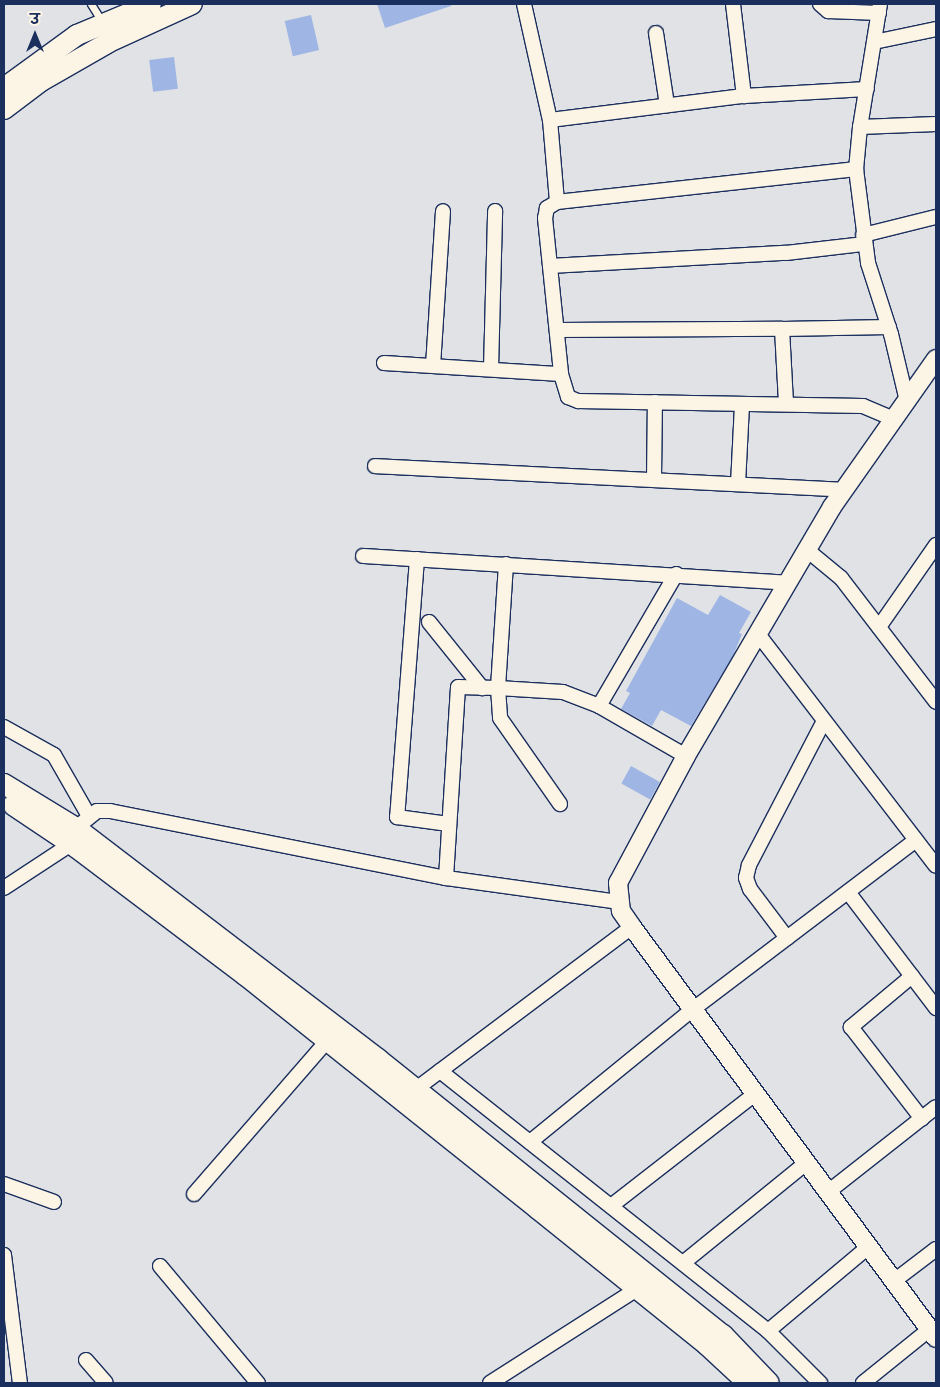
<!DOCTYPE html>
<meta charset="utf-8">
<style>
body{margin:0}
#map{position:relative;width:940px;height:1387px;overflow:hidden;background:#e0e2e5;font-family:Sriracha,"Playpen Sans Deva",sans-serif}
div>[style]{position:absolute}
.building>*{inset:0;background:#9fb6e4;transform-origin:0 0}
.roads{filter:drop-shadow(1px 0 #1b2f5e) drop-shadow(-1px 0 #1b2f5e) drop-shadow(0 1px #1b2f5e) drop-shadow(0 -1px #1b2f5e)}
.service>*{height:7px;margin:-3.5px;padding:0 3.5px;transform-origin:3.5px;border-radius:3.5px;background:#fcf5e5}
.minor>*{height:14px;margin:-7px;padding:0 7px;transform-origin:7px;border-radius:7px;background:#fcf5e5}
.tertiary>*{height:18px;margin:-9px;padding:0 9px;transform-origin:9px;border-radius:9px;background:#fcf5e5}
.secondary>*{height:20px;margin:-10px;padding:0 10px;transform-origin:10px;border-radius:10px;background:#fcf5e5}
span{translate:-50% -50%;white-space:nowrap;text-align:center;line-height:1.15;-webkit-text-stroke:4.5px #fcf5e5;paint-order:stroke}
.frame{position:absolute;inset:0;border:5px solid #1b2f5e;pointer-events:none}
.north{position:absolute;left:10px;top:10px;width:50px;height:50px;-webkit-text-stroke:4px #fcf5e5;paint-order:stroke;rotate:0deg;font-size:14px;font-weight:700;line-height:20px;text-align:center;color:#1b2f5e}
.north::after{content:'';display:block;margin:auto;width:18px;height:22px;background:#1b2f5e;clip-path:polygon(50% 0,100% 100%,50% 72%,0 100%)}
</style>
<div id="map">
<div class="building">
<i style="clip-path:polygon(377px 4px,451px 4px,451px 6px,385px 28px)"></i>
<i style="left:311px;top:15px;width:36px;height:27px;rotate:77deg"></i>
<i style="left:174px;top:57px;width:32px;height:25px;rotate:83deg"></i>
<i style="clip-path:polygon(720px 595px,751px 612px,739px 633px,742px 634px,733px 656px,691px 726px,661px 710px,652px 726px,621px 709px,630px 693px,626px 691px,677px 598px,708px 615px)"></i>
<i style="left:631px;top:766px;width:33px;height:20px;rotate:29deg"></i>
</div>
<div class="roads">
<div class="service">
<i style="left:91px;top:4px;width:22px;rotate:58deg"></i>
</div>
<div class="minor">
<i style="left:524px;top:4px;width:119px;rotate:77.4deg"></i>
<i style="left:550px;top:120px;width:82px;rotate:85.1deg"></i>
<i style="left:557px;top:202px;width:12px;rotate:149deg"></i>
<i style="left:547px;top:208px;width:10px;rotate:101deg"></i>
<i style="left:545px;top:218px;width:157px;rotate:84.1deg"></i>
<i style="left:733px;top:4px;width:93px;rotate:83.2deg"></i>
<i style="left:820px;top:4px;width:11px;rotate:41deg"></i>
<i style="left:828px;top:11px;width:51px;rotate:2.2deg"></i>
<i style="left:880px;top:4px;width:125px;rotate:99.2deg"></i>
<i style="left:860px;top:127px;width:42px;rotate:95.4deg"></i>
<i style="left:856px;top:169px;width:95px;rotate:82.7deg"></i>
<i style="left:868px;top:263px;width:75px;rotate:72.1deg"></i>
<i style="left:891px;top:334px;width:69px;rotate:76.6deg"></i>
<i style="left:656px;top:33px;width:73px;rotate:81.3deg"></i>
<i style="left:874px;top:42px;width:63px;rotate:-11.8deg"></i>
<i style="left:550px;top:120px;width:195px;rotate:-7.1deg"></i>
<i style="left:744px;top:96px;width:123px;rotate:-3.3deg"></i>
<i style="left:860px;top:127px;width:76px;rotate:-2.3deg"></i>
<i style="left:557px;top:202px;width:301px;rotate:-6.3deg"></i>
<i style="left:863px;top:235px;width:75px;rotate:-13.9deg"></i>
<i style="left:550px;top:266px;width:236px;rotate:-3.2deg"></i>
<i style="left:786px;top:253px;width:79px;rotate:-6.6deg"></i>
<i style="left:782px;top:329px;width:107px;rotate:-1.1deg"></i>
<i style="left:557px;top:330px;width:225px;rotate:-0.3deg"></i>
<i style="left:782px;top:329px;width:75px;rotate:86.9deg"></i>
<i style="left:384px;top:363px;width:177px;rotate:3.6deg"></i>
<i style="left:561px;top:374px;width:24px;rotate:73deg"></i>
<i style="left:568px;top:397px;width:11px;rotate:22deg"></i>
<i style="left:578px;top:401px;width:285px;rotate:1deg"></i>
<i style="left:863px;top:406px;width:34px;rotate:23deg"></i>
<i style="left:433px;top:366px;width:155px;rotate:-86.3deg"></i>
<i style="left:491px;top:369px;width:158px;rotate:-88.5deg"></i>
<i style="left:375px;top:466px;width:470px;rotate:2.9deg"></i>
<i style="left:654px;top:479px;width:77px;rotate:-89.3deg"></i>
<i style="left:738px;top:484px;width:80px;rotate:-87.1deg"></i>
<i style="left:807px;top:550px;width:44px;rotate:39.5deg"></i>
<i style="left:841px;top:578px;width:156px;rotate:52.5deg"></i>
<i style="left:363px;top:556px;width:426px;rotate:3.6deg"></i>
<i style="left:417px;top:559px;width:259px;rotate:94.4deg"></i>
<i style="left:397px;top:817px;width:52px;rotate:7.7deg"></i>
<i style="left:506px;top:564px;width:124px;rotate:93.7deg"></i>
<i style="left:498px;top:688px;width:65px;rotate:3.5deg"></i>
<i style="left:563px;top:692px;width:39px;rotate:21deg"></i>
<i style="left:599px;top:706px;width:100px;rotate:29.9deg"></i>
<i style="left:429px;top:622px;width:85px;rotate:51.2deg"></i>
<i style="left:879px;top:627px;width:100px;rotate:-55.2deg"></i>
<i style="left:758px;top:634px;width:292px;rotate:52.5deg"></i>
<i style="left:599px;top:706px;width:153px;rotate:-59.7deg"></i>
<i style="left:4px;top:727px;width:57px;rotate:29.2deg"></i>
<i style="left:54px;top:755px;width:70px;rotate:60.2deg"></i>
<i style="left:76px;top:828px;width:27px;rotate:-39deg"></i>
<i style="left:97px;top:811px;width:13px"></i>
<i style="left:110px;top:811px;width:343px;rotate:11.3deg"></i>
<i style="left:446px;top:878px;width:176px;rotate:7.9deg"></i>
<i style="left:446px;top:878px;width:191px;rotate:-86.4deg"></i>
<i style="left:458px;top:687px;width:40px;rotate:1.4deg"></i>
<i style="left:498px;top:688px;width:30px;rotate:86deg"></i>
<i style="left:500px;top:718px;width:105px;rotate:55.1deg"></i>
<i style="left:4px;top:888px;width:80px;rotate:-33.3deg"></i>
<i style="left:848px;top:892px;width:146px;rotate:52.8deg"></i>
<i style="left:787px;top:938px;width:61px;rotate:-127.1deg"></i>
<i style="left:750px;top:889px;width:12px;rotate:-110deg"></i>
<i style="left:746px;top:878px;width:13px;rotate:-77deg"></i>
<i style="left:749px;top:865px;width:162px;rotate:-62.5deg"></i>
<i style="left:912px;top:976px;width:80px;rotate:140.1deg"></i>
<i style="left:851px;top:1027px;width:116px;rotate:52.3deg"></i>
<i style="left:440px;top:1071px;width:419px;rotate:38.4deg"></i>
<i style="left:768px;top:1331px;width:74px;rotate:45deg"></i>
<i style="left:416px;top:1089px;width:270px;rotate:-36.9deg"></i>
<i style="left:530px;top:1142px;width:209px;rotate:-39.2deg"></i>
<i style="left:692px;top:1010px;width:281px;rotate:-37.2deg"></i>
<i style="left:4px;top:1184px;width:53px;rotate:19.8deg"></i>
<i style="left:828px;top:1192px;width:137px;rotate:-38.2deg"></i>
<i style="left:194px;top:1194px;width:203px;rotate:-49deg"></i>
<i style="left:611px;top:1206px;width:182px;rotate:-37.9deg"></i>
<i style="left:4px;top:1255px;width:129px;rotate:82.9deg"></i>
<i style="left:683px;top:1263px;width:159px;rotate:-39.1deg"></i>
<i style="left:160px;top:1266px;width:153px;rotate:50.1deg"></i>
<i style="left:894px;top:1281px;width:53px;rotate:-37.3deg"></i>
<i style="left:768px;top:1331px;width:131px;rotate:-40deg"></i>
<i style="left:86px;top:1360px;width:30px;rotate:49deg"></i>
<i style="left:490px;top:1383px;width:184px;rotate:-32.6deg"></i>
<i style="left:863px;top:1383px;width:86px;rotate:-38.9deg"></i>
</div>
<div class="tertiary">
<i style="left:936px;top:359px;width:181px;rotate:125.1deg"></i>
<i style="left:832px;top:507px;width:289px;rotate:120.4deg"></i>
<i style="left:686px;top:756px;width:144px;rotate:118.2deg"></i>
<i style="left:618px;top:883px;width:28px;rotate:84deg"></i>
<i style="left:621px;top:911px;width:19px;rotate:55deg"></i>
<i style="left:632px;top:927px;width:511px;rotate:53.51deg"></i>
</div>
<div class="secondary">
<i style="left:4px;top:88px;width:90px;rotate:-36deg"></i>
<i style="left:77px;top:35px;width:80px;rotate:-22.7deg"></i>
<i style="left:4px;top:109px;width:46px;rotate:-37.1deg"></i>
<i style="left:41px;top:81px;width:78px;rotate:-29.8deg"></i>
<i style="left:109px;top:42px;width:91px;rotate:-24.6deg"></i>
<i style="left:4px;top:784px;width:84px;rotate:31.4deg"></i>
<i style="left:76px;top:828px;width:380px;rotate:37.4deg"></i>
<i style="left:378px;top:1059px;width:442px;rotate:38.7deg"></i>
<i style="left:723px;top:1335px;width:66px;rotate:46.2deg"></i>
<i style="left:13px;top:805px;width:77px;rotate:33.9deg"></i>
<i style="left:77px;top:848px;width:211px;rotate:37.1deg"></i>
<i style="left:245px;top:975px;width:375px;rotate:38.6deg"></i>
<i style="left:538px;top:1209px;width:217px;rotate:38.8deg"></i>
<i style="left:707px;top:1345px;width:56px;rotate:42.8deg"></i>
</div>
</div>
<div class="frame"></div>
<div class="north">उ</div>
</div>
